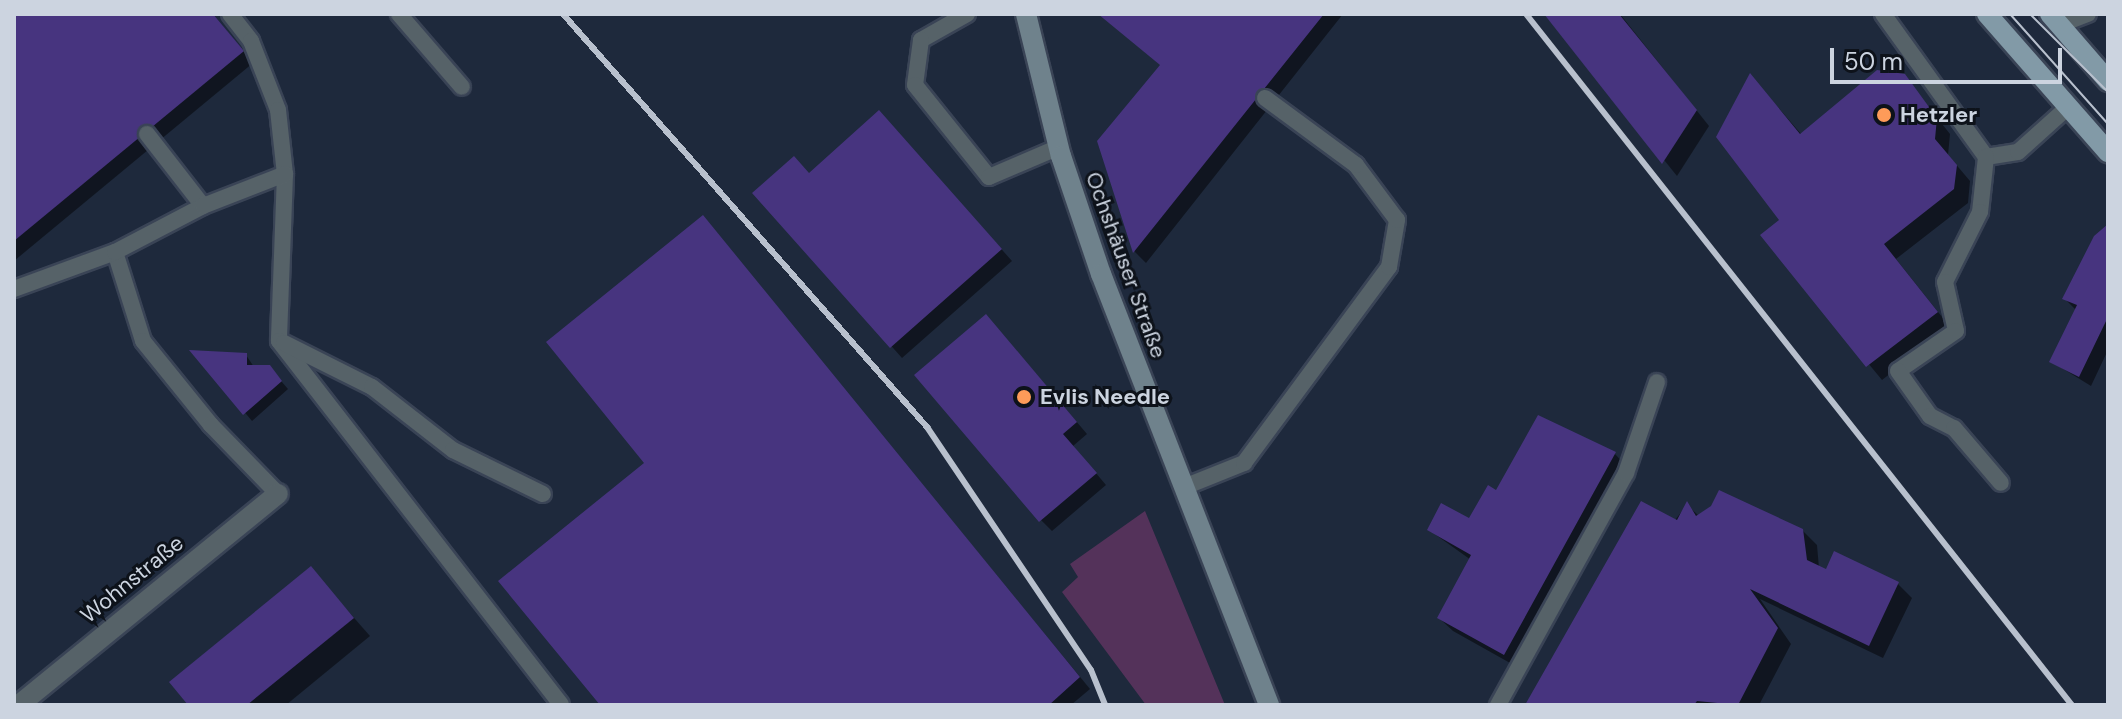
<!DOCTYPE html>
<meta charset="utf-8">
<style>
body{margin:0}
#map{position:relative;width:2122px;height:719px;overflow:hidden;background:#1e293c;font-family:"DM Sans",sans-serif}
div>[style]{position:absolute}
.green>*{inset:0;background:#54325a}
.shadow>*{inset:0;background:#0007}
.building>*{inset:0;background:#47347f}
.roads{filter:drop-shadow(2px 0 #3a4456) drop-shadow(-2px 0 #3a4456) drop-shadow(0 2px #3a4456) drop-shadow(0 -2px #3a4456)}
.lane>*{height:16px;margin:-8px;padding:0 8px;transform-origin:8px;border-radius:8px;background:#566268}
.street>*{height:20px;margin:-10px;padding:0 10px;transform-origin:10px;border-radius:10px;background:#566268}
.secondary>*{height:20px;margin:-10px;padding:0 10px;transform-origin:10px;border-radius:10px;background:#6f828c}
.primary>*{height:20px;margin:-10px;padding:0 10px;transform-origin:10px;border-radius:10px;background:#829aa7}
.tram>*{height:2px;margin:-1px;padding:0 1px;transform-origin:1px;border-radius:1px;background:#b8c0cd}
.rail>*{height:6px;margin:-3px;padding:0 3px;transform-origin:3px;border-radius:3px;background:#b8c0cd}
.dots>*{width:22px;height:22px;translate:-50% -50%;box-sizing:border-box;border:4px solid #0d121a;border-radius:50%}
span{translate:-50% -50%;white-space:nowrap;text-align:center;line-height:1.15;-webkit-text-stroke:6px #0d121a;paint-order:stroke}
.poi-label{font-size:22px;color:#ccd4e0;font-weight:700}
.left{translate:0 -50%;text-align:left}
.street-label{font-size:22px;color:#ccd4e0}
.frame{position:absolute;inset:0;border:16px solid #ccd4e0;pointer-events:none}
.scale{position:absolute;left:1830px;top:48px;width:232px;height:36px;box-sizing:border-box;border:4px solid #ccd4e0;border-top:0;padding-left:10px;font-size:24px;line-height:28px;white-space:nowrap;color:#ccd4e0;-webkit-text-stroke:6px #0d121a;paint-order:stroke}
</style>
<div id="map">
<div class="green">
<i style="clip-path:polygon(1145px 511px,1225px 705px,1146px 705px,1062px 592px,1078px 577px,1070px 564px)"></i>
</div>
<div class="shadow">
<i style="clip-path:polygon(14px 14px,213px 14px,253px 63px,14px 261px)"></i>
<i style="clip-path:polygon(1099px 14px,1343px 14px,1146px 263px,1135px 252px,1099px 141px,1162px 66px)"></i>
<i style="clip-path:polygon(1546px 14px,1620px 14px,1709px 126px,1677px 176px)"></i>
<i style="clip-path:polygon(1751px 76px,1802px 135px,1904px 76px,1950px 134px,1948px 155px,1970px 181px,1968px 203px,1896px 259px,1950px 327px,1882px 380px,1763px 236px,1782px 220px)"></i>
<i style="clip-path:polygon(890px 124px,1012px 261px,902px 358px,755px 193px,810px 175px)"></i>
<i style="clip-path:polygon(703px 218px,1090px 689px,1071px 705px,602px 705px,647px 463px)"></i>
<i style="clip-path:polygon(2108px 227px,2108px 350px,2091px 386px,2052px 362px,2076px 310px,2065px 299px)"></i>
<i style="clip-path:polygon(997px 328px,1087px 434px,1073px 446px,1106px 485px,1052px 531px,1041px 520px)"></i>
<i style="clip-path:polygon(194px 352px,246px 355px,254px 367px,269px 367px,288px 389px,252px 421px)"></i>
<i style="clip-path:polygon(1615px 454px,1628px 468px,1519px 668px,1453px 631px,1439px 618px,1471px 560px,1429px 530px,1470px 521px,1497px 493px)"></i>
<i style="clip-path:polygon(1687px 505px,1699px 516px,1802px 530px,1817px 545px,1819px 568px,1827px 571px,1835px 554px,1898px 584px,1912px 598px,1883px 658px,1760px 599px,1791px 644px,1759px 705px,1527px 705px)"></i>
<i style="clip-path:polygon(311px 569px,370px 636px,286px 705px,190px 705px)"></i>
</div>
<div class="building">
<i style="clip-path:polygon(14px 14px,213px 14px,244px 51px,14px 241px)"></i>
<i style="clip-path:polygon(1098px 14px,1324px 14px,1133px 253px,1097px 141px,1160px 65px)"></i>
<i style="clip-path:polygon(1544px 14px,1619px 14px,1697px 110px,1662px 164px)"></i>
<i style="clip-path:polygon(1877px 70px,1905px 74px,1937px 118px,1935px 139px,1957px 165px,1954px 189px,1884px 244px,1938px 312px,1866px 367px,1760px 235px,1779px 220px,1716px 137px,1750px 73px,1800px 134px)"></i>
<i style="clip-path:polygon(879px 110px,1002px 249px,890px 348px,752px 193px,794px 156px,809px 173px)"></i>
<i style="clip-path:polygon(703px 215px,1080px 677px,1049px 705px,600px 705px,498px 581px,644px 463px,546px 342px)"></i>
<i style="clip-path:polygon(2108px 224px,2108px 317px,2079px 377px,2049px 362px,2077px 305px,2062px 299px,2094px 236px)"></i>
<i style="clip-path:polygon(986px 314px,1077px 422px,1063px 434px,1097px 473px,1039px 522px,914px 375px)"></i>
<i style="clip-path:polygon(189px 350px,247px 353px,247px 365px,270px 365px,282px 381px,243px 415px)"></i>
<i style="clip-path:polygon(1538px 415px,1616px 452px,1504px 655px,1437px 618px,1471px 555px,1427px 530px,1441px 503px,1469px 518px,1488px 485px,1496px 490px)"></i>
<i style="clip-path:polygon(1719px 490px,1803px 529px,1807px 560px,1826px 569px,1834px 551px,1899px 582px,1869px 646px,1750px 589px,1778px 628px,1738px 705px,1697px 701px,1694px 705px,1525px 705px,1641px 501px,1677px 520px,1687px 501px,1696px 516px,1711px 506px)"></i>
<i style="clip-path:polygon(311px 566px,354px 618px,247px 705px,188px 705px,169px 682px)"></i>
</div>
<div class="roads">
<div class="lane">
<i style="left:230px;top:14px;width:34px;rotate:52deg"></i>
<i style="left:251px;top:41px;width:74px;rotate:68.6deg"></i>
<i style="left:278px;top:110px;width:64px;rotate:83.8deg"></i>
<i style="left:285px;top:174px;width:167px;rotate:92.1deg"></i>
<i style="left:279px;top:341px;width:460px;rotate:52.2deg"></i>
<i style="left:399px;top:14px;width:96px;rotate:49.2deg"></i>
<i style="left:967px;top:14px;width:53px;rotate:150.5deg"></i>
<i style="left:921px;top:40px;width:45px;rotate:97.6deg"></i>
<i style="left:915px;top:85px;width:118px;rotate:51.2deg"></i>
<i style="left:989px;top:177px;width:76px;rotate:-23.2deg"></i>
<i style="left:1883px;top:14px;width:176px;rotate:54.2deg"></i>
<i style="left:1986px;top:157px;width:32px;rotate:-9deg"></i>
<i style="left:2018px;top:152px;width:69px;rotate:-42deg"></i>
<i style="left:2059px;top:25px;width:31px;rotate:-21deg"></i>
<i style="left:147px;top:134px;width:91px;rotate:52.1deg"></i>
<i style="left:1986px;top:157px;width:55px;rotate:96.2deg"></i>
<i style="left:1980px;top:212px;width:78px;rotate:116.6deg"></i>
<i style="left:1945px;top:282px;width:50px;rotate:77.3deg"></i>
<i style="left:1956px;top:331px;width:70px;rotate:145.4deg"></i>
<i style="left:1898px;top:371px;width:55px;rotate:54.6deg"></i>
<i style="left:1930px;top:416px;width:27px;rotate:27deg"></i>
<i style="left:1954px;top:428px;width:72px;rotate:49.5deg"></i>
<i style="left:115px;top:252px;width:93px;rotate:72.5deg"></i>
<i style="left:143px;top:341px;width:108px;rotate:51deg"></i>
<i style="left:211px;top:425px;width:96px;rotate:45.8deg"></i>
<i style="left:14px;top:289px;width:108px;rotate:-20.1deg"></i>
<i style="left:115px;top:252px;width:99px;rotate:-27.6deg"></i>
<i style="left:203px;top:206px;width:88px;rotate:-21.3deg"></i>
<i style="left:284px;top:343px;width:98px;rotate:26.6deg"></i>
<i style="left:372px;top:387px;width:103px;rotate:37.9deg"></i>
<i style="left:453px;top:450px;width:100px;rotate:26.1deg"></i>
<i style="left:1184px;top:487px;width:65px;rotate:-21.8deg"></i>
<i style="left:1244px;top:463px;width:244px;rotate:-53.5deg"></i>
<i style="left:1389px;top:267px;width:48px;rotate:-80.3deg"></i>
<i style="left:1397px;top:220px;width:69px;rotate:-126.7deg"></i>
<i style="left:1356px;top:165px;width:113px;rotate:-143.6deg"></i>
<i style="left:1498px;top:705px;width:265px;rotate:-61.1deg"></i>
<i style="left:1626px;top:473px;width:96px;rotate:-71.2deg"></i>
</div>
<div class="street">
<i style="left:19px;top:705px;width:334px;rotate:-39.2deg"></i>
</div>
<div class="secondary">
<i style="left:1026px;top:14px;width:146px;rotate:76.2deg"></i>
<i style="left:1061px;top:156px;width:125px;rotate:71.3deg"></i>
<i style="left:1101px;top:274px;width:463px;rotate:68.7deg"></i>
</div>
<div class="primary">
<i style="left:1987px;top:14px;width:184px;rotate:48.8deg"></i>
<i style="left:2050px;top:14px;width:89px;rotate:49.1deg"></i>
</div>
</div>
<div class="tram">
<i style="left:2010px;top:14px;width:147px;rotate:48.3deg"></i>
<i style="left:2030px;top:14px;width:110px;rotate:45deg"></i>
</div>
<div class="rail">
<i style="left:563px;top:14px;width:551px;rotate:48.61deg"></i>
<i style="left:927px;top:427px;width:293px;rotate:56deg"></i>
<i style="left:1091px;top:670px;width:38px;rotate:68deg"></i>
<i style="left:1526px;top:14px;width:881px;rotate:51.69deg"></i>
</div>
<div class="dots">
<i style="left:1884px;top:115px;background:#fe9b59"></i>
<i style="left:1024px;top:397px;background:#fe9b59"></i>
</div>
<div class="poi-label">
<span class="left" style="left:1900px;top:115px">Hetzler</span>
<span class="left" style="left:1040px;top:397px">Evlis Needle</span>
</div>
<div class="street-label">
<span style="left:1126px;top:265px;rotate:70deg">Ochshäuser Straße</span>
<span style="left:132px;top:579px;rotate:-39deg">Wohnstraße</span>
</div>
<div class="frame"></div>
<div class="scale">50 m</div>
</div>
